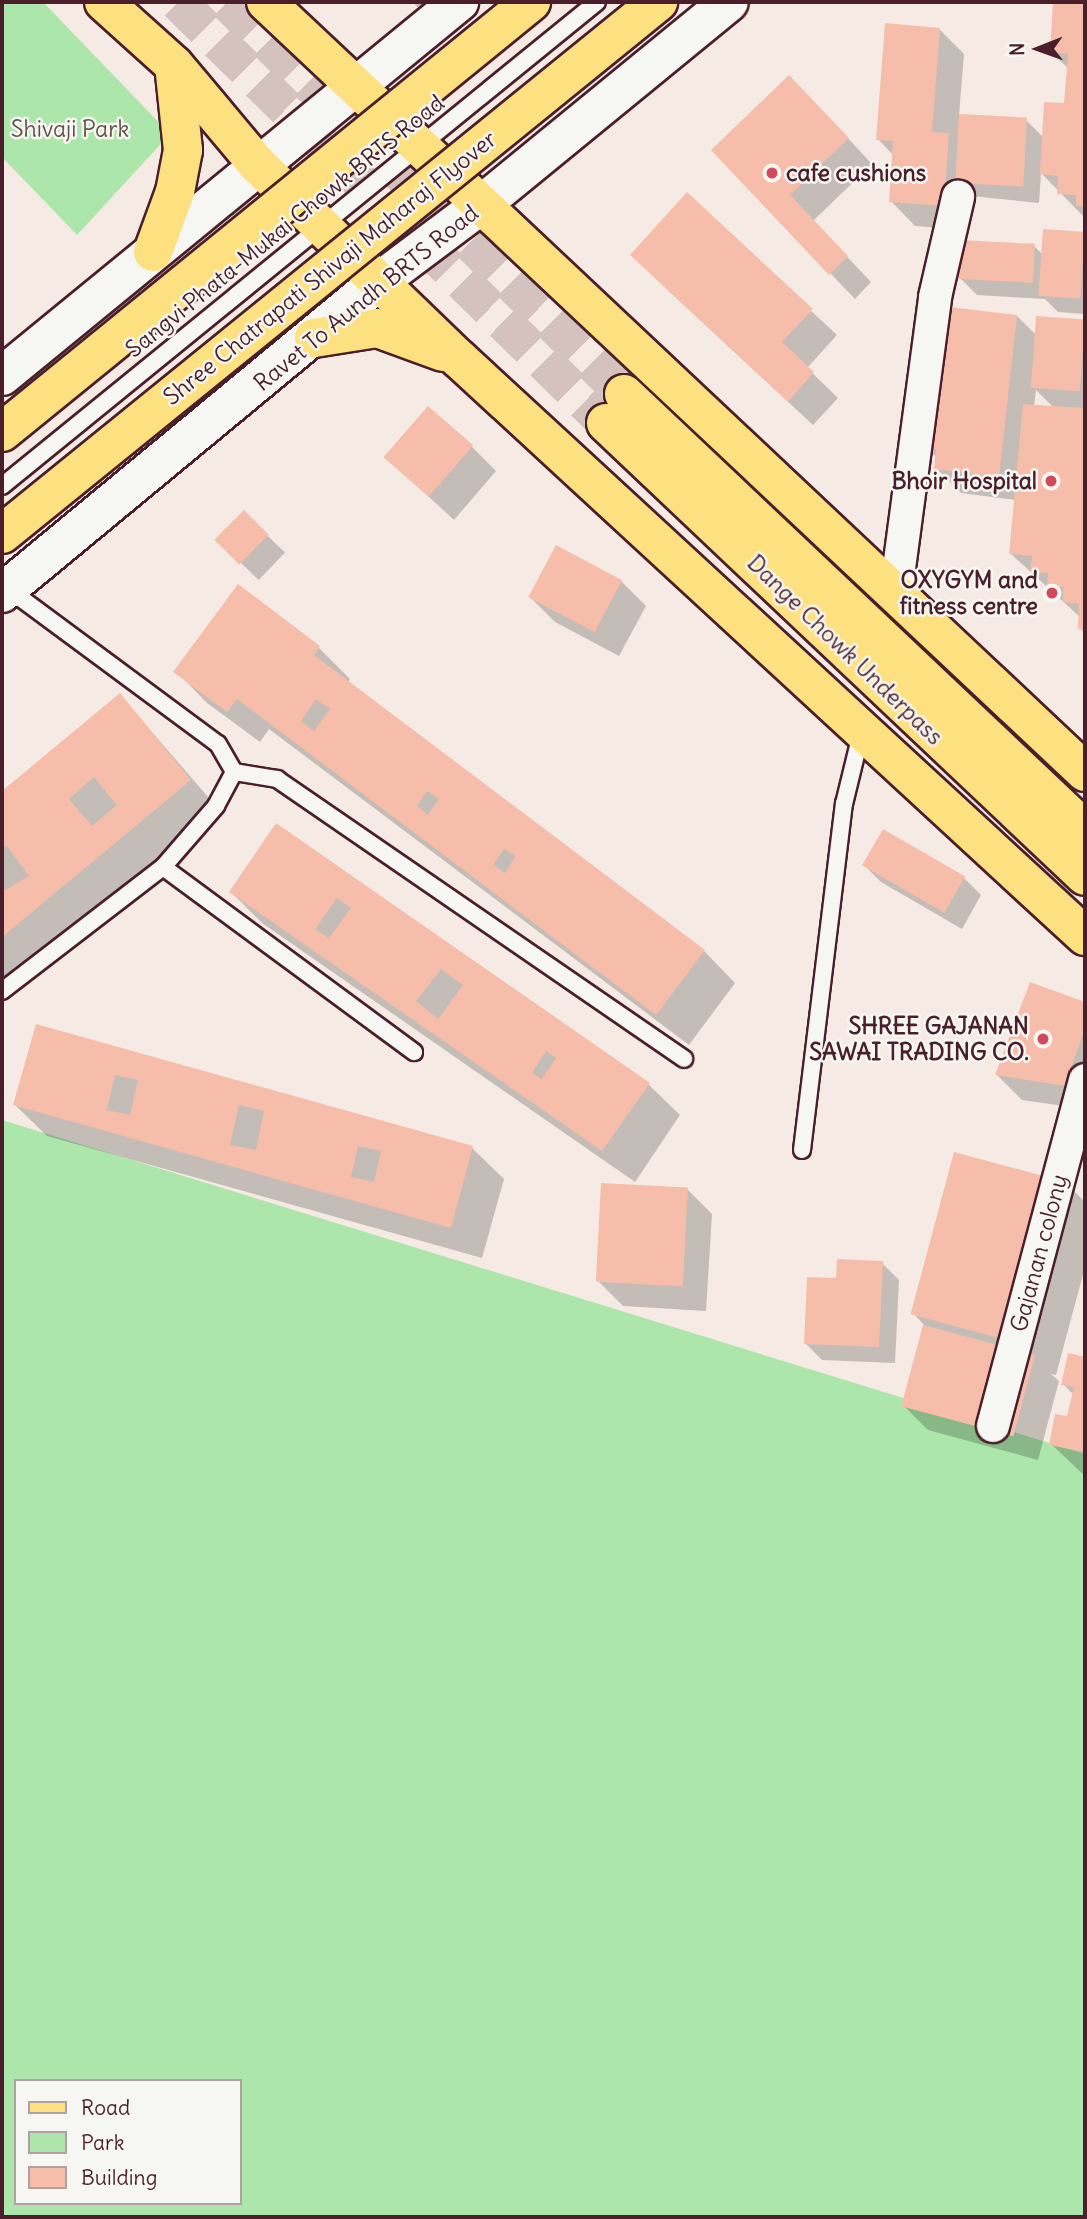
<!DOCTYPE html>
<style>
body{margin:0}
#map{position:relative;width:1087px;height:2219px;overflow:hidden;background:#f6ebe4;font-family:Delius,sans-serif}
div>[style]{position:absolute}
.green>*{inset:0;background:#ace6ab}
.shadow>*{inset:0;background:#0003;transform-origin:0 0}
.building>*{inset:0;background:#f6beaa;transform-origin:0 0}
.primary-tunnel>*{height:38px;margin-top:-19px;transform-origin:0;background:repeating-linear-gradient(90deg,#d4c2bf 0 38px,transparent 0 57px)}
.roads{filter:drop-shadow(2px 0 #4a1f2b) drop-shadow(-2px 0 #4a1f2b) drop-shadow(0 2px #4a1f2b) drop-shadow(0 -2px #4a1f2b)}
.lane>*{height:16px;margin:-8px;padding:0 8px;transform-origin:8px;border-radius:8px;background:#f6f6f2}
.street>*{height:32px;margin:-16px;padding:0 16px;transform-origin:16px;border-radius:16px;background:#f6f6f2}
.secondary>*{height:38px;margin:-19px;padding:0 19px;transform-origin:19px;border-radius:19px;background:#f6f6f2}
.primary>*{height:38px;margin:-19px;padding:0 19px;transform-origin:19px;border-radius:19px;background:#fde080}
.bridges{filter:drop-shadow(2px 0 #4a1f2b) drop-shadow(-2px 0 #4a1f2b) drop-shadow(0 2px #4a1f2b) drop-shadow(0 -2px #4a1f2b)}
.primary-bridge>*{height:38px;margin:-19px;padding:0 19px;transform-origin:19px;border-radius:19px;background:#fde080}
.dots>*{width:19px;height:19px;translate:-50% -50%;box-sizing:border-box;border:4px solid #f6f6f2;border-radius:50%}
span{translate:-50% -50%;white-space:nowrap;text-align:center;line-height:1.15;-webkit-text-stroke:5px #f6f6f2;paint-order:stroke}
.park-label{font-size:23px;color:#62514b}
.poi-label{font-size:23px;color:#4a1f2b;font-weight:700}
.left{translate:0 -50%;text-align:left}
.right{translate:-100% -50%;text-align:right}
.street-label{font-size:23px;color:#4a1f2b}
.frame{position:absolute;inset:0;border:4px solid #4a1f2b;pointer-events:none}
.legend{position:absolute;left:14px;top:2079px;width:228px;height:126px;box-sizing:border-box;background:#f6f6f2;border:2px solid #b1a0a2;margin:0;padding:9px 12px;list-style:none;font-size:21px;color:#4a1f2b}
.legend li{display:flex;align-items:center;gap:14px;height:35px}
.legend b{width:35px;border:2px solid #b1a0a2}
.north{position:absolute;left:1003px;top:14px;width:70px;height:70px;-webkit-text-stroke:5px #f6f6f2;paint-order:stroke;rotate:269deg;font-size:19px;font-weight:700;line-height:28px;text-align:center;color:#4a1f2b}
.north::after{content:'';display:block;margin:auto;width:24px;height:32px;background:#4a1f2b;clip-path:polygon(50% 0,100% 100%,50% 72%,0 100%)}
</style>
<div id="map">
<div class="green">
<i style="clip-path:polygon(2px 2px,43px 2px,170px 134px,77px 235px,2px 157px)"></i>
<i style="clip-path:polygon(evenodd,2px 1120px,1085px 1454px,1085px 2217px,2px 2217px,2px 1120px,16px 2081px,240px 2081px,240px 2203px,16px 2203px,16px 2081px)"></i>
</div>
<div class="shadow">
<i style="clip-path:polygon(412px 2px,432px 2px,422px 11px)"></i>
<i style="clip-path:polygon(1055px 2px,1085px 2px,1085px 218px,1041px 173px,1039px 203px,971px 196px,968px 230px,915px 226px,891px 201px,894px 156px,878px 139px,939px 29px,964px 54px,959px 116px,1026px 120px,1044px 138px,1066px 105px,1069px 69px,1051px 52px)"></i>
<i style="clip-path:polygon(814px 102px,872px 164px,813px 221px,871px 282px,855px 299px,713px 150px)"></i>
<i style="clip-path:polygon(687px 195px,837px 335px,807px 368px,838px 398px,813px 425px,657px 280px)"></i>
<i style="clip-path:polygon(1045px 231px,1085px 234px,1085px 314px,1058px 312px,1045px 299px,977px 295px,960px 278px,1034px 246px,1043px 255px)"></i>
<i style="clip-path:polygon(evenodd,1017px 316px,1037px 336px,1038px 318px,1085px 321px,1085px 634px,1080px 628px,1080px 617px,1011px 554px,1016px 500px,961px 493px,936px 468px,937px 458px,927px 447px,1017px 316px,1036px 390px,1054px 408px,1034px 406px,1036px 390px)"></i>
<i style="clip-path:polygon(471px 446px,496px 471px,454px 520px,386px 457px)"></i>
<i style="left:244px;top:513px;width:57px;height:38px;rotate:44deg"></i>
<i style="clip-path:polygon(621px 581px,646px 606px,619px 656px,555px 622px,530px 597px)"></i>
<i style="clip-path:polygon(239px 587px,319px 648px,350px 679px,348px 683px,704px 951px,735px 983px,689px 1045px,269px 729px,260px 742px,207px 703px,176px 671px)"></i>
<i style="clip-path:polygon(120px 695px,221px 812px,2px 994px,2px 793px)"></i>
<i style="clip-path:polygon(276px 826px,648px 1084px,680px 1115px,635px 1182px,262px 923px,231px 892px)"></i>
<i style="clip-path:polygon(884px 831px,964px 878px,981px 895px,962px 929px,881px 882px,864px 865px)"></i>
<i style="clip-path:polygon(1031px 984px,1085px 1004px,1085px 1109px,1022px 1100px,997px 1075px)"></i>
<i style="clip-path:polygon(37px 1026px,472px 1148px,504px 1179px,482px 1258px,47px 1136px,15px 1105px)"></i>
<i style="clip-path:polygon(1067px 1184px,1085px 1202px,1085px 1267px,1056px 1375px,1051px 1374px,1059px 1381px,1038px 1460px,928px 1430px,903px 1405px,925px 1326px,913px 1313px)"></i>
<i style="clip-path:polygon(687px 1189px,712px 1214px,706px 1311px,623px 1306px,598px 1281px)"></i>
<i style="clip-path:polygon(882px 1263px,899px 1280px,895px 1363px,822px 1360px,805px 1343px,837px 1280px)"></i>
<i style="clip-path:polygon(1069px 1355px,1085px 1359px,1085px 1476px,1051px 1444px,1069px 1418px,1074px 1395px,1063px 1384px)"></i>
</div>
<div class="building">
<i style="clip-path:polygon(1053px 2px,1085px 2px,1085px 206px,1076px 206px,1076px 195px,1057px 194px,1058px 176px,1040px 174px,1044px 102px,1064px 103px,1068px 54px,1050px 52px)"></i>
<i style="clip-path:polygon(885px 23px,940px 28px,932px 132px,949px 133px,944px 206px,889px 202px,893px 141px,876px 140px)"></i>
<i style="clip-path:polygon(789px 75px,849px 138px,790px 195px,848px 256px,829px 275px,711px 150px)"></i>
<i style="left:959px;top:114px;width:68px;height:69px;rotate:3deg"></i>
<i style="clip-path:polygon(687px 192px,813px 309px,782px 342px,814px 372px,788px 402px,630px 255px)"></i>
<i style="left:1043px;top:229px;width:42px;height:67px;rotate:4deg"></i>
<i style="left:961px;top:240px;width:74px;height:39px;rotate:3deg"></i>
<i style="clip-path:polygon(941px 306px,1017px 315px,999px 477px,934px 469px,936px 449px,925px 448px)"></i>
<i style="left:1036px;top:316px;width:49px;height:72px;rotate:4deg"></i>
<i style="clip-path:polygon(1023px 404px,1085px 408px,1085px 629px,1078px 629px,1079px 604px,1063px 602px,1063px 587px,1047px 586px,1048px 573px,1030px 572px,1032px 556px,1009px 554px)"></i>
<i style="left:428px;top:406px;width:60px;height:68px;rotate:41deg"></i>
<i style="left:244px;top:510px;width:35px;height:42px;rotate:45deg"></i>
<i style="left:556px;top:545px;width:75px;height:59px;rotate:28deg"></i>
<i style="clip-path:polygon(evenodd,238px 584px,320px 646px,314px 655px,705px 950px,656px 1015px,237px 699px,227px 712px,173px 672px,238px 584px,316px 699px,330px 709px,314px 731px,301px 721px,316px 699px,238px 584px,427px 791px,439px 799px,428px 815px,417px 806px,427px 791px,238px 584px,504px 849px,516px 856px,505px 873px,493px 865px,504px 849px)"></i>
<i style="clip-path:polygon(evenodd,120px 693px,191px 780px,2px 937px,2px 892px,29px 876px,6px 845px,2px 848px,2px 791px,120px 693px,94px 777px,117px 805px,92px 826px,69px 799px,94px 777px)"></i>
<i style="clip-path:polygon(evenodd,276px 823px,650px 1083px,602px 1151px,229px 892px,276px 823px,337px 898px,351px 908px,329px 938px,315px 929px,337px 898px,276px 823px,441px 969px,463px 985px,438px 1019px,416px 1001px,441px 969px,276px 823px,546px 1051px,556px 1058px,542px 1079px,532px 1073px,546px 1051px)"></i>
<i style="left:883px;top:829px;width:95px;height:42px;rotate:30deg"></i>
<i style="clip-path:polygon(1030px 982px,1085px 1002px,1085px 1028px,1065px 1086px,995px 1075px)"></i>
<i style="clip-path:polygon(evenodd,36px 1024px,473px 1146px,451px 1228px,13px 1105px,36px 1024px,115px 1075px,138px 1080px,130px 1115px,107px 1110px,115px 1075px,36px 1024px,239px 1105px,264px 1111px,256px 1150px,230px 1145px,239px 1105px,36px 1024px,358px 1146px,381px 1151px,374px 1182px,351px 1177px,358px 1146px)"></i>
<i style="left:954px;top:1152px;width:118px;height:168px;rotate:15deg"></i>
<i style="left:601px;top:1183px;width:87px;height:99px;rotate:3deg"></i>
<i style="clip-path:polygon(837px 1259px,883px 1261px,879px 1347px,804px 1344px,807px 1277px,836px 1278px)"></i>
<i style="left:923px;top:1325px;width:116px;height:84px;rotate:15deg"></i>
<i style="clip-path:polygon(1068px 1353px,1085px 1357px,1085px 1452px,1049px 1445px,1055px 1414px,1067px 1416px,1074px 1387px,1061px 1385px)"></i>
</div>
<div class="primary-tunnel">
<i style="left:178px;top:2px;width:600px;rotate:44.53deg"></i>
<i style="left:227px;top:2px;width:558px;rotate:44.64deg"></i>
</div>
<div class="roads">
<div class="lane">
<i style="left:2px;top:486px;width:767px;rotate:-39.13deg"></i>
<i style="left:7px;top:588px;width:262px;rotate:36.5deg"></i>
<i style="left:218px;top:744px;width:32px;rotate:60deg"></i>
<i style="left:234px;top:772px;width:38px;rotate:118deg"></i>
<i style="left:216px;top:806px;width:81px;rotate:131deg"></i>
<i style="left:163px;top:867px;width:312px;rotate:36.4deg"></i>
<i style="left:234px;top:772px;width:44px;rotate:9.2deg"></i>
<i style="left:277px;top:779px;width:494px;rotate:34.5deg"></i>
<i style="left:2px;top:991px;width:203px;rotate:-37.6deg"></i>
<i style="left:802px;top:1150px;width:349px;rotate:-83.1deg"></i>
<i style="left:844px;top:804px;width:76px;rotate:-76.3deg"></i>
</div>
<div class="street">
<i style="left:896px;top:591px;width:297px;rotate:-82.4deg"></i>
<i style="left:935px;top:297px;width:103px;rotate:-77deg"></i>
<i style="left:993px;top:1426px;width:358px;rotate:-75.1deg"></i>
</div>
<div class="secondary">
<i style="left:2px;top:376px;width:591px;rotate:-39.3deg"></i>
<i style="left:2px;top:593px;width:492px;rotate:-39.6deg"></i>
<i style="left:381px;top:280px;width:125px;rotate:-36.9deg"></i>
<i style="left:481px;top:205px;width:320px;rotate:-39.3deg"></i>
</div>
<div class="primary">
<i style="left:104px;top:2px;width:94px;rotate:42deg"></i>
<i style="left:174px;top:65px;width:131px;rotate:50deg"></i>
<i style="left:258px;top:165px;width:278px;rotate:44deg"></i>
<i style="left:458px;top:358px;width:853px;rotate:42.67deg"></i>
<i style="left:266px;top:2px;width:1124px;rotate:43.23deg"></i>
<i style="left:153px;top:252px;width:64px;rotate:-69.9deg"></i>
<i style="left:175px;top:192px;width:43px;rotate:-79.2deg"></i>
<i style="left:183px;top:150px;width:85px;rotate:-96deg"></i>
<i style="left:314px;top:338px;width:64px;rotate:-9deg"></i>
<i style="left:377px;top:328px;width:70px;rotate:20deg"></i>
<i style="left:624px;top:394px;width:635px;rotate:43.4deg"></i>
<i style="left:606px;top:423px;width:659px;rotate:43.4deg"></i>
</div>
</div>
<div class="bridges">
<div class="primary-bridge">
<i style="left:2px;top:432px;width:682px;rotate:-39.11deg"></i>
<i style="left:2px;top:534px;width:845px;rotate:-39.04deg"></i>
</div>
</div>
<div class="dots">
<i style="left:772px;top:173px;background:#d1495b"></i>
<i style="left:1051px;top:481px;background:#d1495b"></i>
<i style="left:1052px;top:593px;background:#d1495b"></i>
<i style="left:1043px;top:1039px;background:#d1495b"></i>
</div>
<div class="park-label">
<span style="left:70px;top:129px">Shivaji Park</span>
</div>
<div class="poi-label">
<span class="left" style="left:786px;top:173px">cafe cushions</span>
<span class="right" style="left:1037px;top:481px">Bhoir Hospital</span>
<span class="right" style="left:1038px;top:593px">OXYGYM and<br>fitness centre</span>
<span class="right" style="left:1029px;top:1039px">SHREE GAJANAN<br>SAWAI TRADING CO.</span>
</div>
<div class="street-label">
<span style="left:285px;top:226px;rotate:-39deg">Sangvi Phata-Mukai Chowk BRTS Road</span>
<span style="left:330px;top:268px;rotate:-39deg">Shree Chatrapati Shivaji Maharaj Flyover</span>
<span style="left:366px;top:298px;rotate:-39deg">Ravet To Aundh BRTS Road</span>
<span style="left:845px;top:650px;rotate:44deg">Dange Chowk Underpass</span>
<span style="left:1039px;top:1253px;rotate:-75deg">Gajanan colony</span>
</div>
<div class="frame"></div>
<ul class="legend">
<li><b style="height:9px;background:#fde080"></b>Road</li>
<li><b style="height:19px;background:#ace6ab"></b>Park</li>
<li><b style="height:19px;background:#f6beaa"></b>Building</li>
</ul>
<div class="north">N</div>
</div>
